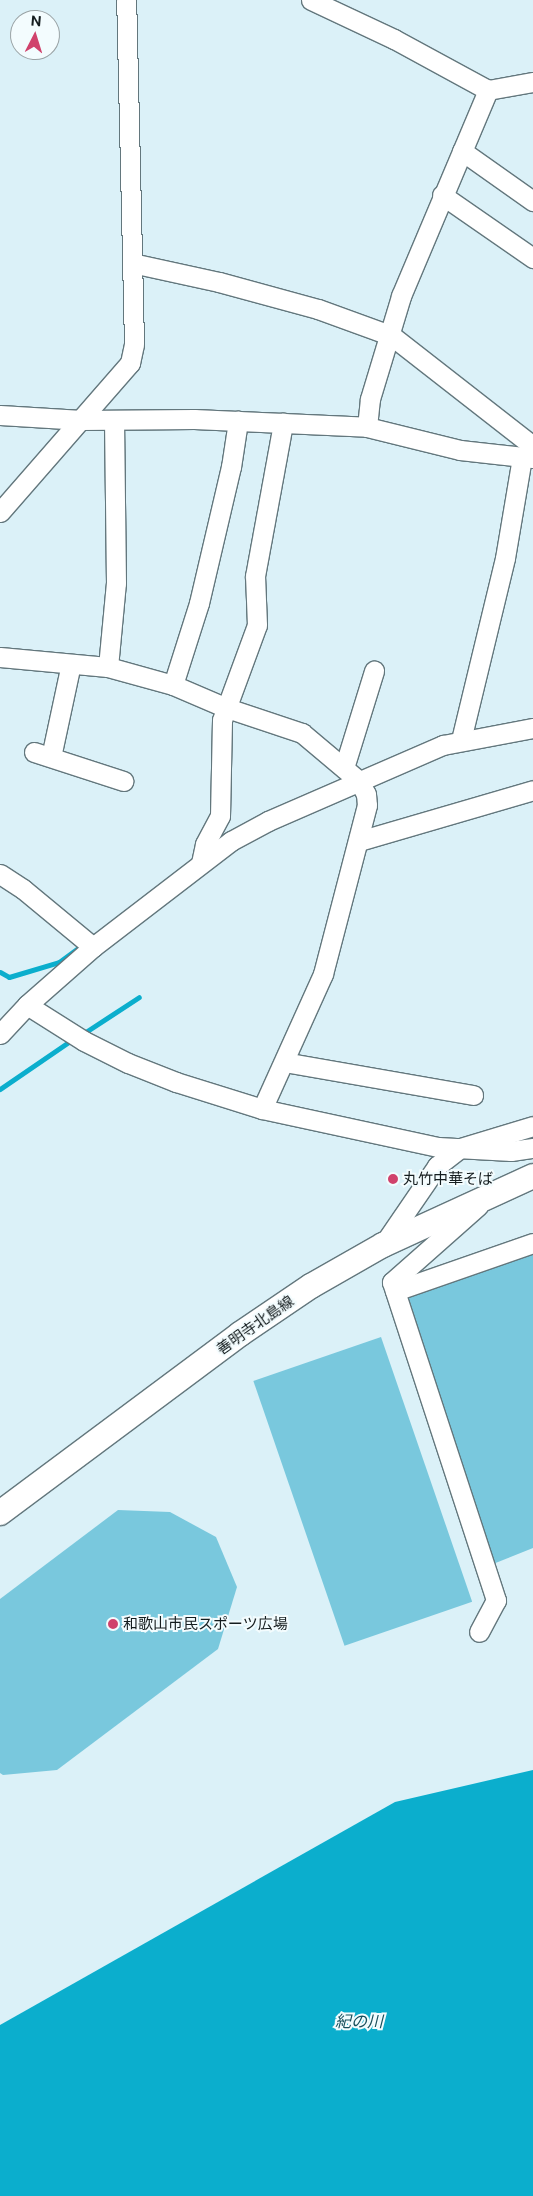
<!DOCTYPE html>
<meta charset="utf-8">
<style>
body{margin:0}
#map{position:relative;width:533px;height:2196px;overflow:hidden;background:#dbf1f8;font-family:"Public Sans","Noto Sans JP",sans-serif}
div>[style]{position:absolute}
.green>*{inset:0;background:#79c8dd;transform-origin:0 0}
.water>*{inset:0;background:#0baecd}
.stream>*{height:5px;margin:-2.5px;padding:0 2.5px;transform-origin:2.5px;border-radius:2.5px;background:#0baecd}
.roads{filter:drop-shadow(1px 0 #63777d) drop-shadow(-1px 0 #63777d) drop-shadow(0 1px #63777d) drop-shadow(0 -1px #63777d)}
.minor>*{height:19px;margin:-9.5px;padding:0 9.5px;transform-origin:9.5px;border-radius:9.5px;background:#fff}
.major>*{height:24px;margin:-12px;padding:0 12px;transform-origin:12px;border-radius:12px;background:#fff}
.dots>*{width:14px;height:14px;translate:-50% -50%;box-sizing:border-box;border:2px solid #f3fcfe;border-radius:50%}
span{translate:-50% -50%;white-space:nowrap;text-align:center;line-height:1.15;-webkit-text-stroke:4px #f3fcfe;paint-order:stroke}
.poi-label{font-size:15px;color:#151d1f}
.left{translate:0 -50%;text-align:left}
.street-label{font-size:15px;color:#151d1f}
.water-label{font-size:16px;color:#174f5c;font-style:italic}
.north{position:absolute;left:10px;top:10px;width:50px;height:50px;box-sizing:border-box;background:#f3fcfe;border:1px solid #9aa3a5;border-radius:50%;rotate:5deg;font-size:14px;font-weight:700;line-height:20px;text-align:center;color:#151d1f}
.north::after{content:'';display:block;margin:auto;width:18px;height:22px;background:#d0426c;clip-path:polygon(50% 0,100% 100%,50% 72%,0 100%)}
</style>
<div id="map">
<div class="green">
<i style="clip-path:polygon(533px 1250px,533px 1548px,493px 1564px,401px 1294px)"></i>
<i style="left:381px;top:1337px;width:280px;height:135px;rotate:71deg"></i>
<i style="clip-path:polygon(118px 1510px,170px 1512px,216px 1537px,237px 1587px,218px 1649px,57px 1770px,3px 1775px,0 1773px,0 1599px)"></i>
</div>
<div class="water">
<i style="clip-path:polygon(533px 1770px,533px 2196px,0 2196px,0 2025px,395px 1802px)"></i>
</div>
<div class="stream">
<i style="left:0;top:972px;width:10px;rotate:29deg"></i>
<i style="left:9px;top:977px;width:52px;rotate:-16.7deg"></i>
<i style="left:59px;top:962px;width:24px;rotate:-36deg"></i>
<i style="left:81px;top:1035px;width:69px;rotate:-33.2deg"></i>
<i style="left:0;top:1089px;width:88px;rotate:-34.4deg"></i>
</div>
<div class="roads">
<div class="minor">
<i style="left:311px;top:0;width:92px;rotate:25.2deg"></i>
<i style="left:394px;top:39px;width:107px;rotate:28.5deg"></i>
<i style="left:488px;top:90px;width:46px;rotate:-10.1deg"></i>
<i style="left:462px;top:151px;width:87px;rotate:35.2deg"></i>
<i style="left:442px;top:195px;width:111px;rotate:34.7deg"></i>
<i style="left:132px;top:263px;width:89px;rotate:12.3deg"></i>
<i style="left:219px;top:282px;width:103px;rotate:15.3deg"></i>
<i style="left:318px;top:309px;width:79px;rotate:20deg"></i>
<i style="left:392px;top:336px;width:179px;rotate:38deg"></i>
<i style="left:0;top:415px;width:82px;rotate:3.5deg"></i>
<i style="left:82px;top:420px;width:112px;rotate:-0.5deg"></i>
<i style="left:194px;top:419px;width:173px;rotate:2.6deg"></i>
<i style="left:367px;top:427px;width:96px;rotate:13.9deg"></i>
<i style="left:460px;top:450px;width:73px;rotate:6.3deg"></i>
<i style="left:367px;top:427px;width:28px;rotate:-84deg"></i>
<i style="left:370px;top:399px;width:108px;rotate:-73.2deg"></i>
<i style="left:401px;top:296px;width:224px;rotate:-67.1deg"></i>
<i style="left:0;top:512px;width:198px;rotate:-48.9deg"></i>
<i style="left:130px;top:363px;width:19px;rotate:-78deg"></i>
<i style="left:134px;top:344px;width:344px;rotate:-91.3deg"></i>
<i style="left:0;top:657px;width:108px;rotate:5.3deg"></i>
<i style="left:108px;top:667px;width:67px;rotate:15.5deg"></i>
<i style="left:173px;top:685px;width:59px;rotate:23.1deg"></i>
<i style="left:227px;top:708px;width:79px;rotate:18.4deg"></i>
<i style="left:302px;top:733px;width:75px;rotate:40.1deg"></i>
<i style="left:359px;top:781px;width:15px;rotate:62deg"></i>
<i style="left:366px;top:794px;width:11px;rotate:85deg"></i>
<i style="left:367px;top:805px;width:175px;rotate:104.6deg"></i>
<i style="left:323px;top:974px;width:148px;rotate:114.3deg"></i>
<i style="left:108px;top:667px;width:84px;rotate:-84.6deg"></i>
<i style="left:116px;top:583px;width:163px;rotate:-90.7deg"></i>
<i style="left:173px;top:685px;width:86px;rotate:-72.4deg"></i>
<i style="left:199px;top:603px;width:140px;rotate:-76.8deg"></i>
<i style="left:231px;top:467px;width:47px;rotate:-81.3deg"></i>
<i style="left:461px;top:740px;width:187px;rotate:-76.4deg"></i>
<i style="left:505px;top:558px;width:101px;rotate:-80.4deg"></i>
<i style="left:34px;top:752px;width:94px;rotate:18deg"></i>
<i style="left:51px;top:757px;width:95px;rotate:-77.9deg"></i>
<i style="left:344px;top:768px;width:102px;rotate:-72.8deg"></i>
<i style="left:359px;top:841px;width:181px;rotate:-16.3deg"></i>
<i style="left:201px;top:863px;width:19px;rotate:-78deg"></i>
<i style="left:205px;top:844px;width:32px;rotate:-62deg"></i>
<i style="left:220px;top:816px;width:96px;rotate:-88.8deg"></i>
<i style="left:222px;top:720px;width:101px;rotate:-69.8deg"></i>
<i style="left:257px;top:625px;width:49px;rotate:-92.3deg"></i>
<i style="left:255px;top:576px;width:156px;rotate:-79.6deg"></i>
<i style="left:0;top:874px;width:27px;rotate:33deg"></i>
<i style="left:23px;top:889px;width:91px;rotate:39.6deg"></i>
<i style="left:27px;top:1005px;width:88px;rotate:-41.3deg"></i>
<i style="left:93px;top:947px;width:174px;rotate:-37.5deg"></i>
<i style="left:231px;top:841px;width:42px;rotate:-28.4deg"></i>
<i style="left:268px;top:821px;width:191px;rotate:-23.5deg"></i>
<i style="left:443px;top:745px;width:92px;rotate:-10.7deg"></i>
<i style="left:0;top:1034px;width:40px;rotate:-47deg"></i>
<i style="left:27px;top:1005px;width:67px;rotate:32.3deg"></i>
<i style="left:84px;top:1041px;width:49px;rotate:26.6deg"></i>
<i style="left:128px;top:1063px;width:52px;rotate:21.6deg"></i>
<i style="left:176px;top:1082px;width:90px;rotate:17.4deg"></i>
<i style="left:262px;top:1109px;width:180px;rotate:12.2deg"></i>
<i style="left:438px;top:1147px;width:73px;rotate:3.1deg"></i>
<i style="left:511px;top:1151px;width:22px;rotate:-8deg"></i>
<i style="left:284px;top:1062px;width:192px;rotate:9.9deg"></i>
<i style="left:478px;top:1206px;width:115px;rotate:138.5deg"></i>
<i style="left:392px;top:1282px;width:335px;rotate:71.9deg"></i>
<i style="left:496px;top:1600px;width:36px;rotate:118deg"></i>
<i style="left:383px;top:1245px;width:96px;rotate:-55.6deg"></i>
<i style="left:437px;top:1166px;width:29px;rotate:-38deg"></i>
<i style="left:460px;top:1148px;width:76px;rotate:-16.8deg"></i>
<i style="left:395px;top:1291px;width:146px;rotate:-19.2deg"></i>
</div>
<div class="major">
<i style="left:0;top:1513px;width:299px;rotate:-36.7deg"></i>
<i style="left:240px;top:1334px;width:86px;rotate:-34.1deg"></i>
<i style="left:311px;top:1286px;width:83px;rotate:-29.7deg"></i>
<i style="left:383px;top:1245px;width:165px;rotate:-24.7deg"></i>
</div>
</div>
<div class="dots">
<i style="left:393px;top:1179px;background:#d0426c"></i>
<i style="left:113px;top:1624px;background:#d0426c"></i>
</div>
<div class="poi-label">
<span class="left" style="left:403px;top:1179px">丸竹中華そば</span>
<span class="left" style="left:123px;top:1624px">和歌山市民スポーツ広場</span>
</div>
<div class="street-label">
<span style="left:255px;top:1325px;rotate:-35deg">善明寺北島線</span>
</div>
<div class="water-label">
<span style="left:359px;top:2022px">紀の川</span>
</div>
<div class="north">N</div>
</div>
